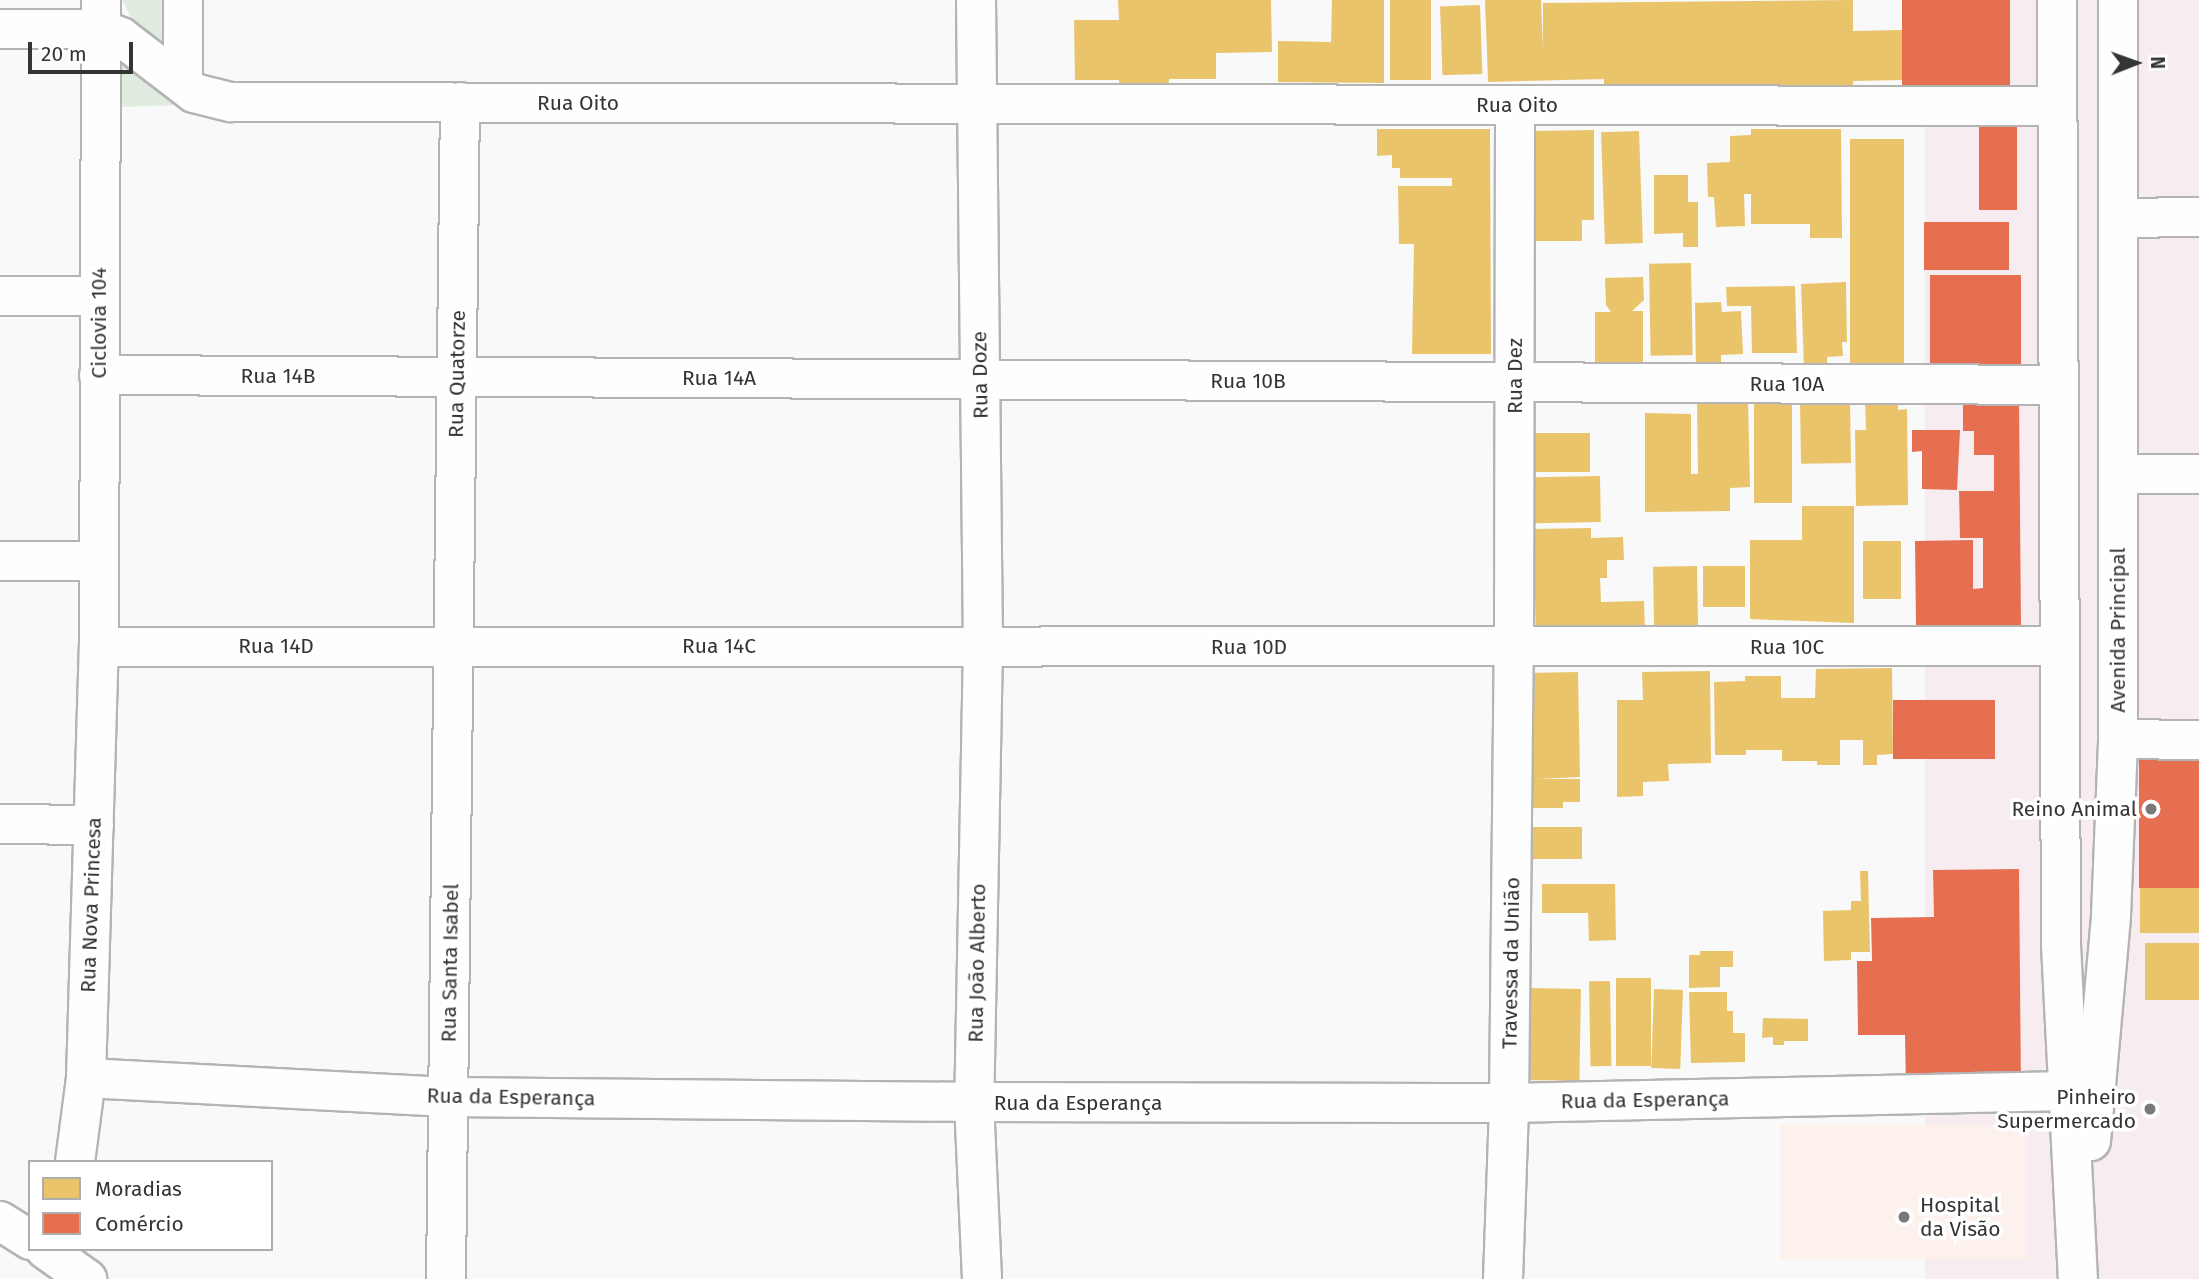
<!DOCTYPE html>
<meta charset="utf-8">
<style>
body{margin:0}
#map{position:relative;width:2199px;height:1279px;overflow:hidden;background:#f9f9fa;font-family:"Fira Sans",sans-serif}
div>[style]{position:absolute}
.commercial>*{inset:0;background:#f7ecf0;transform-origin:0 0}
.medical>*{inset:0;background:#fcf1ed;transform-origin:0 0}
.green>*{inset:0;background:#dfecdf}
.homes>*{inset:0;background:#e9c46a;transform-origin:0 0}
.shops>*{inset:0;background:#e76f51;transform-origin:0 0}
.roads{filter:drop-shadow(2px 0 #b4b4b4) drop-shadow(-2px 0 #b4b4b4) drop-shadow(0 2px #b4b4b4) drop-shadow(0 -2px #b4b4b4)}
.street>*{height:38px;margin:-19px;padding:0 19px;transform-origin:19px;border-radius:19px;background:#fefefe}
.secondary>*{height:38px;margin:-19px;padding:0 19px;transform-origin:19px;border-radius:19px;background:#fefefe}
.primary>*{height:38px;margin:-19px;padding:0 19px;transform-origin:19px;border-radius:19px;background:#fefefe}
.dots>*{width:19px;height:19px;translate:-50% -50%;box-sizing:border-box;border:4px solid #fff;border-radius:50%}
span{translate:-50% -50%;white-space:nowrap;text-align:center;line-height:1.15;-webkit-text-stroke:7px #fff;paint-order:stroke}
.street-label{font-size:21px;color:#343435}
.poi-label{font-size:21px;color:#343435}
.right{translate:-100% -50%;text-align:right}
.left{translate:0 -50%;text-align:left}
.legend{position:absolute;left:28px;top:1160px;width:245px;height:91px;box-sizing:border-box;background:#fff;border:2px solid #aeaeae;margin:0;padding:9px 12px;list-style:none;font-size:21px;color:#343435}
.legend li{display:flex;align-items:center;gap:14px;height:35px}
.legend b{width:35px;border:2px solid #aeaeae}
.north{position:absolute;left:2101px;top:28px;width:70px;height:70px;-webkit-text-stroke:5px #fff;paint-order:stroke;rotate:89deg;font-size:19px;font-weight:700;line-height:28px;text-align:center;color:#343435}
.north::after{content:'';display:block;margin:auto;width:24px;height:32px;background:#343435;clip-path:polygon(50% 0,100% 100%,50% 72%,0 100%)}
.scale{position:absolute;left:28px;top:42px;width:105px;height:32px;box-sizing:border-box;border:4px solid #343435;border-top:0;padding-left:9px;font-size:21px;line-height:24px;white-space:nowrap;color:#343435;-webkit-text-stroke:5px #fff;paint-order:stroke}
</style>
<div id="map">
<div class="commercial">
<i style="left:1925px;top:0;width:274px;height:1279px"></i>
</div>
<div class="medical">
<i style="left:2027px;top:1125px;width:134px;height:247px;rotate:90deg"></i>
</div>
<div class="green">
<i style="clip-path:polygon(122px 0,166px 0,166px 52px,139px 33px)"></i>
<i style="clip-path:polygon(117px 56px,181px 105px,117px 107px)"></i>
</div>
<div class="homes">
<i style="clip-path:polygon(1118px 0,1271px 0,1272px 52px,1216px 53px,1216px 79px,1169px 79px,1168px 87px,1119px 87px,1119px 80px,1075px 80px,1074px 20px,1119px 20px)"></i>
<i style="clip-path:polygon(1332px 0,1384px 0,1384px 83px,1278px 82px,1278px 41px,1331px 42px)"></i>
<i style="left:1390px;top:0;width:41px;height:80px"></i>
<i style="clip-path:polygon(1485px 0,1541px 0,1543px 49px,1543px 3px,1853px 0,1853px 31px,1902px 30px,1903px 80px,1853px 81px,1853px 87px,1700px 89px,1700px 85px,1604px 86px,1604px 79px,1488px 82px)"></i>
<i style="left:1480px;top:5px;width:69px;height:40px;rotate:88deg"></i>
<i style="clip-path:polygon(1377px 129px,1490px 129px,1491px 354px,1412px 354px,1414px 244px,1399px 244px,1398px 186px,1452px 186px,1452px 178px,1400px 178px,1400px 168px,1392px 168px,1392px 155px,1377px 156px)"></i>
<i style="clip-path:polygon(1751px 129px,1841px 129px,1842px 238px,1810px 238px,1810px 224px,1751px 224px,1751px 194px,1744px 194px,1745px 226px,1716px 227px,1714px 197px,1708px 197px,1707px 163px,1730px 162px,1730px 136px,1751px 135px)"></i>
<i style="clip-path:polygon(1594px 130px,1594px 220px,1582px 220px,1582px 241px,1535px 241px,1533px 131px)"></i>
<i style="left:1639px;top:131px;width:112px;height:38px;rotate:88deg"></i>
<i style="left:1904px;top:139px;width:242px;height:54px;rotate:90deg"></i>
<i style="clip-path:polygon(1654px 175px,1688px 175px,1688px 202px,1698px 202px,1698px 247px,1683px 247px,1683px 233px,1654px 234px)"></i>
<i style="left:1691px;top:263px;width:92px;height:42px;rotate:89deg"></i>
<i style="clip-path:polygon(1643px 277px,1644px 300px,1632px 311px,1643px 311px,1643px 366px,1595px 367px,1595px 312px,1611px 312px,1606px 305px,1605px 278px)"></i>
<i style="clip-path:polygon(1846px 282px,1847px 342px,1842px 342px,1843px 356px,1827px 357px,1827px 367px,1804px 368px,1801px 284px)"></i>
<i style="clip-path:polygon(1795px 286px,1797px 353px,1752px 353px,1751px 306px,1727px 306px,1726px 287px)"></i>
<i style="clip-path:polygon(1721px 302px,1722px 312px,1741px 311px,1743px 354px,1721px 355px,1721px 368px,1696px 369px,1695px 303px)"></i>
<i style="left:1754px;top:396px;width:38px;height:107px"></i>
<i style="clip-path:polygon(1898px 396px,1898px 410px,1907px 409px,1908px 505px,1856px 506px,1855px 430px,1866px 430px,1865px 397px)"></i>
<i style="clip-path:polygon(1748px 401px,1750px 487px,1730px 488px,1730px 511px,1645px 512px,1645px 413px,1691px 414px,1691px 474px,1698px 474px,1697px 402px)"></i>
<i style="left:1850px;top:402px;width:61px;height:50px;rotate:89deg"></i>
<i style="left:1533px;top:433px;width:57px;height:39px"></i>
<i style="left:1600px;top:476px;width:46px;height:66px;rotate:89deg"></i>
<i style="clip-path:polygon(1802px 506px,1854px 506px,1854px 623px,1750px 619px,1750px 540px,1802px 540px)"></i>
<i style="clip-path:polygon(1591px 528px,1591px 538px,1623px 537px,1624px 560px,1607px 560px,1607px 578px,1600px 578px,1601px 602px,1644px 601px,1645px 630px,1536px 633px,1533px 529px)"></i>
<i style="left:1863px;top:541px;width:38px;height:58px"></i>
<i style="left:1697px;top:566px;width:67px;height:44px;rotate:89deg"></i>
<i style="left:1703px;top:566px;width:42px;height:41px"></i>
<i style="clip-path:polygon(1892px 668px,1893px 754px,1877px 755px,1877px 765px,1863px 765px,1863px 740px,1840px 740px,1840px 765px,1817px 765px,1817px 761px,1782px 761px,1782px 750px,1746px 750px,1746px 755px,1715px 755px,1714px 682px,1745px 681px,1745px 676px,1781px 676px,1781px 698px,1815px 698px,1816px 669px)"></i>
<i style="clip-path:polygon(1710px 671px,1711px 763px,1668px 764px,1669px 781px,1643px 782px,1643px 796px,1617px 797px,1617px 700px,1643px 700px,1642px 672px)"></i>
<i style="clip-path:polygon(1578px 672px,1580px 777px,1537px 779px,1580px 779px,1580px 802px,1563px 802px,1563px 808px,1532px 808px,1528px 673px)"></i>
<i style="left:1532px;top:827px;width:50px;height:32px"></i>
<i style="clip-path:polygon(1860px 871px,1868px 871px,1870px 952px,1851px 952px,1851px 960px,1824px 961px,1823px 911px,1851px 910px,1851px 901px,1861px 901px)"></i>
<i style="clip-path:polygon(1542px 884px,1615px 884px,1616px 940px,1589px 941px,1588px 913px,1542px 913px)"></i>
<i style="left:2140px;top:888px;width:59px;height:45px"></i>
<i style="left:2145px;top:943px;width:54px;height:57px"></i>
<i style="clip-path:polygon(1700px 951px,1733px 951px,1733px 967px,1720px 967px,1720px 987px,1689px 988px,1689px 955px,1700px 955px)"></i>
<i style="left:1616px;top:978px;width:35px;height:88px"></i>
<i style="left:1610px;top:981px;width:85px;height:21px;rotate:89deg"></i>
<i style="left:1528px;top:988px;width:53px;height:92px;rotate:1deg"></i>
<i style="left:1654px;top:989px;width:29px;height:79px;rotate:2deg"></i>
<i style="clip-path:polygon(1689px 992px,1727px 992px,1727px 1011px,1733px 1011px,1733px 1033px,1745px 1033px,1745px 1062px,1691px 1063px)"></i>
<i style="clip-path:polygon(1763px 1018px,1808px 1019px,1808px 1041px,1784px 1041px,1784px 1045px,1773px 1045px,1773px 1037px,1762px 1038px)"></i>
</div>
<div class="shops">
<i style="left:1902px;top:0;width:108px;height:86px"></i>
<i style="left:1979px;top:127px;width:38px;height:83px"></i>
<i style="left:2009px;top:222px;width:48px;height:85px;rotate:90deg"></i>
<i style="left:1930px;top:275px;width:91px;height:106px"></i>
<i style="clip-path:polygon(1963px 398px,2019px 398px,2021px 626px,1916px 627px,1915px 541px,1973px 540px,1973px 589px,1983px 588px,1983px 538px,1960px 538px,1959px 491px,1994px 491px,1994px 455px,1974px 455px,1974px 431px,1963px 431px)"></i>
<i style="clip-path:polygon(1912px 430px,1960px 430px,1957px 490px,1922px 489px,1922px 451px,1912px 452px)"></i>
<i style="left:1995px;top:700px;width:59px;height:102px;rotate:90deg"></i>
<i style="left:2199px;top:751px;width:137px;height:60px;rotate:90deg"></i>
<i style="clip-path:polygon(2019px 869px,2021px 1089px,1906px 1090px,1905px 1035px,1858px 1035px,1857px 961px,1872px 961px,1871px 918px,1934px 917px,1933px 870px)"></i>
</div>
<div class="roads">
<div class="street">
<i style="left:976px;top:0;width:646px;rotate:89.38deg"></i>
<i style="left:983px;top:646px;width:456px;rotate:91.1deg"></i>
<i style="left:974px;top:1102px;width:177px;rotate:87.4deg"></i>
<i style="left:0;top:29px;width:101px"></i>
<i style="left:101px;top:29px;width:22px;rotate:22deg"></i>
<i style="left:121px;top:37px;width:92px;rotate:37.5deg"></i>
<i style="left:194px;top:93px;width:38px;rotate:14deg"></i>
<i style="left:231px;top:102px;width:1826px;rotate:0.13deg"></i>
<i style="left:183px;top:84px;width:84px;rotate:-90deg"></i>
<i style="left:2118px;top:218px;width:81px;rotate:-0.7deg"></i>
<i style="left:0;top:296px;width:100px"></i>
<i style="left:99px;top:375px;width:1959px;rotate:0.29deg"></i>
<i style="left:2118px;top:474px;width:81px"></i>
<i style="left:0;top:561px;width:98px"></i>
<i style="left:99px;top:647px;width:1960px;rotate:-0.03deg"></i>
<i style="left:2118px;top:739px;width:81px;rotate:0.7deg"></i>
<i style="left:0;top:824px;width:94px;rotate:0.6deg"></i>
<i style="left:86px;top:1078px;width:362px;rotate:3deg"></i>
<i style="left:448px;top:1097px;width:526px;rotate:0.54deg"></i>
<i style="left:974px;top:1102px;width:535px;rotate:0.11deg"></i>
<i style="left:1509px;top:1103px;width:560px;rotate:-1.23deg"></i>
<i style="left:75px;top:1162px;width:85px;rotate:-82.5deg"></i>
<i style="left:86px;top:1078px;width:431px;rotate:-88.3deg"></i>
<i style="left:99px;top:647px;width:647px;rotate:-89.82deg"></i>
<i style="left:446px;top:1279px;width:1177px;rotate:-89.32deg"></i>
<i style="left:1503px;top:1279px;width:176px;rotate:-88deg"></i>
<i style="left:1509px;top:1103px;width:456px;rotate:-89.4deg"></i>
<i style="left:1514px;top:647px;width:542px;rotate:-89.89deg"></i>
</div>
<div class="secondary">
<i style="left:0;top:1221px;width:36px;rotate:32deg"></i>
<i style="left:45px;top:1249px;width:52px;rotate:35.5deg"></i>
</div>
<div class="primary">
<i style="left:2057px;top:0;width:945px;rotate:89.76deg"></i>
<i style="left:2061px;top:945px;width:334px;rotate:87.1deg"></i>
<i style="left:2091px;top:1141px;width:226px;rotate:-84.9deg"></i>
<i style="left:2111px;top:916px;width:177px;rotate:-87.7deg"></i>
<i style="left:2118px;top:739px;width:739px;rotate:-90deg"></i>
</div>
</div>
<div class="dots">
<i style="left:2151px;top:809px;background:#79797a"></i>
<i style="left:2150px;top:1109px;background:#79797a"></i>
<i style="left:1904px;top:1217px;background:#79797a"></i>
</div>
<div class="street-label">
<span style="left:578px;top:103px">Rua Oito</span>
<span style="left:1517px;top:105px">Rua Oito</span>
<span style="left:99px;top:323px;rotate:-90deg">Ciclovia 104</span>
<span style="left:457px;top:374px;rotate:-89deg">Rua Quatorze</span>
<span style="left:980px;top:375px;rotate:-91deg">Rua Doze</span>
<span style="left:278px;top:376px">Rua 14B</span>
<span style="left:1515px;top:376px;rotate:-90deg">Rua Dez</span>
<span style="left:719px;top:378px">Rua 14A</span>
<span style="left:1248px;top:381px">Rua 10B</span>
<span style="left:1787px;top:384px">Rua 10A</span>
<span style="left:2118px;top:630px;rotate:-90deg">Avenida Principal</span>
<span style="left:276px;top:646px">Rua 14D</span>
<span style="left:719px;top:646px">Rua 14C</span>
<span style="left:1249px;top:647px">Rua 10D</span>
<span style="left:1787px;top:647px">Rua 10C</span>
<span style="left:91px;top:905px;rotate:-88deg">Rua Nova Princesa</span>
<span style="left:450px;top:963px;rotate:-89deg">Rua Santa Isabel</span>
<span style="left:977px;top:963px;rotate:-89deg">Rua João Alberto</span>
<span style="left:1511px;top:963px;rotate:-89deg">Travessa da União</span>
<span style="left:511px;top:1097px;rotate:1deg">Rua da Esperança</span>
<span style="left:1645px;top:1100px;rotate:-1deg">Rua da Esperança</span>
<span style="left:1078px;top:1103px">Rua da Esperança</span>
</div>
<div class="poi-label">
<span class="right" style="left:2137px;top:809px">Reino Animal</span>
<span class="right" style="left:2136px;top:1109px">Pinheiro<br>Supermercado</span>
<span class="left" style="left:1920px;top:1217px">Hospital<br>da Visão</span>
</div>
<ul class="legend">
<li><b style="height:19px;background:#e9c46a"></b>Moradias</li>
<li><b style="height:19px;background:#e76f51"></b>Comércio</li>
</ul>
<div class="north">N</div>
<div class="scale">20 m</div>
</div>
